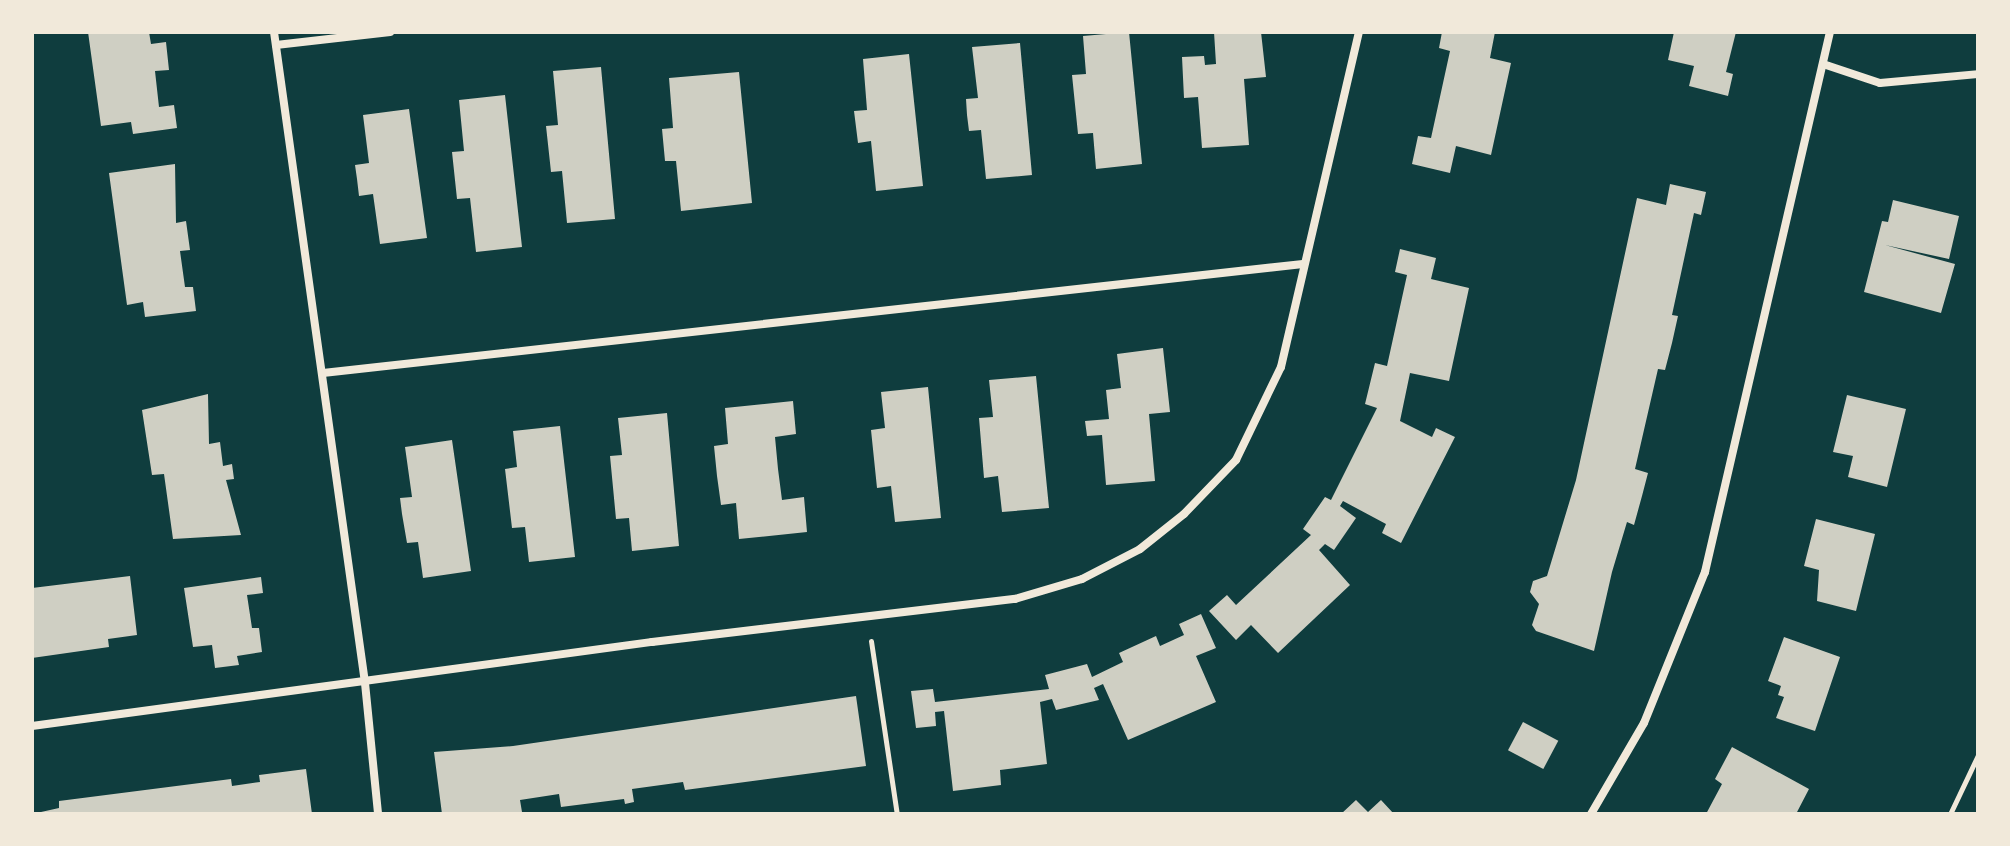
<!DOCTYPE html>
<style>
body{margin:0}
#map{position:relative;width:2010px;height:846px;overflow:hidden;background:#0f3d3e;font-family:"Libre Baskerville",serif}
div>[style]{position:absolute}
.building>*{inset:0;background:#cfcfc3;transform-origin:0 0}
.path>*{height:5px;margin:-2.5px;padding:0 2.5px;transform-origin:2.5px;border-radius:2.5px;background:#f1e9da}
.minor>*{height:8px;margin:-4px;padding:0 4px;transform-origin:4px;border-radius:4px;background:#f1e9da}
span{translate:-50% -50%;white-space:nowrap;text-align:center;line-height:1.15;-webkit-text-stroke:8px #f1e9da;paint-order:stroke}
.frame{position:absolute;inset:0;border:34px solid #f1e9da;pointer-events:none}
</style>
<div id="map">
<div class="building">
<i style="clip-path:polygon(88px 32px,149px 32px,151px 44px,166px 42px,169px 70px,155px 71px,159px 107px,174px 105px,177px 128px,133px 134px,131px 122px,101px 126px)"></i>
<i style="clip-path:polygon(1129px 32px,1142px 164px,1096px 169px,1093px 133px,1078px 134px,1072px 75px,1086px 74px,1083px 36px)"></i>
<i style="clip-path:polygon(1214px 32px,1261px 32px,1266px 77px,1244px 79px,1249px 145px,1202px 148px,1198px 97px,1184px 98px,1182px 57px,1204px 56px,1205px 65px,1216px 64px)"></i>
<i style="clip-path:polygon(1442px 32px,1495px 32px,1490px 58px,1511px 63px,1491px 155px,1456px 146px,1450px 173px,1412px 164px,1418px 136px,1431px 138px,1450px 51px,1439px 48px)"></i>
<i style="clip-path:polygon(1674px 32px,1736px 32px,1726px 72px,1733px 74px,1728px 96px,1689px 86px,1694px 66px,1668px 60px)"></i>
<i style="clip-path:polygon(1020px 43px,1032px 175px,986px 179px,981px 130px,969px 131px,967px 115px,966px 99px,978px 98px,972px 47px)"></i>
<i style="clip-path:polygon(909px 54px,923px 186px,876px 191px,871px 141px,858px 143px,854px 111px,867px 110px,863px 59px)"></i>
<i style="clip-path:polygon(601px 67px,615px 219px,567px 223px,562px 171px,551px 172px,546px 126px,558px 125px,553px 71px)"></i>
<i style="clip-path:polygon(739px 72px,752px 203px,681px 211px,676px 161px,665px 161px,662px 129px,673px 128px,669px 78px)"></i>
<i style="clip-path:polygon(505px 95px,522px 247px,476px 252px,470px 198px,457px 199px,452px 152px,464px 151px,459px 100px)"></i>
<i style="clip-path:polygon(409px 109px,427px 238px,380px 244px,373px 194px,359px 196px,357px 179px,355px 165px,369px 163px,363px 115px)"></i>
<i style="clip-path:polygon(175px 164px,176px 223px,186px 221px,190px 250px,180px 251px,185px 287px,193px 287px,196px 311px,145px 317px,143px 302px,127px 305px,109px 173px)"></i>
<i style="clip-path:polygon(1670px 184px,1706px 192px,1701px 215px,1694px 213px,1672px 315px,1678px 316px,1672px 343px,1665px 370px,1658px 369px,1635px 469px,1648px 473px,1642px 496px,1634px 525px,1627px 522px,1612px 572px,1594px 651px,1536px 631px,1532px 625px,1539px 604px,1530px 592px,1533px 581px,1547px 576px,1576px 480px,1637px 198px,1666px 205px)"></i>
<i style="clip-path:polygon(1893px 200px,1959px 216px,1949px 259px,1885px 245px,1955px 264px,1941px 313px,1864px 292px,1882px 221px,1888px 222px)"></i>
<i style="clip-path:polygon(1400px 249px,1436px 258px,1431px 279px,1469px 288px,1449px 381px,1410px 373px,1400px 421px,1432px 437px,1436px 428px,1455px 437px,1401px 543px,1382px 533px,1386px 524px,1343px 501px,1340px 506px,1356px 518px,1334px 550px,1325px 544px,1319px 550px,1350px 585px,1278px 653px,1251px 625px,1236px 640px,1209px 611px,1227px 595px,1236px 605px,1311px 535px,1303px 529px,1325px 497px,1331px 500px,1377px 408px,1365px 404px,1375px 363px,1387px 366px,1407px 275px,1395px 272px)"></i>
<i style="clip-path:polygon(1163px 348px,1170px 412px,1149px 414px,1155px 481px,1106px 485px,1102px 435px,1087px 436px,1085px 421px,1109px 419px,1106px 390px,1121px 388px,1117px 354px)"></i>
<i style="clip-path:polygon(1036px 376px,1049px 508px,1002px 512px,998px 476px,984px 478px,979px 418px,993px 417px,989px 380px)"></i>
<i style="clip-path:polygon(928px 387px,941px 518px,895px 522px,891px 486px,877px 488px,871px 430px,885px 428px,881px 392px)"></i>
<i style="clip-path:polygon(208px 394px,209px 444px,220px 442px,223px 466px,232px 464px,234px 479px,226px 480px,241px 535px,173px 539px,164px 474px,152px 475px,142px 410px)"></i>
<i style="clip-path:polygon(1847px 395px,1906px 409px,1887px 487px,1848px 477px,1853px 456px,1833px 452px)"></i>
<i style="clip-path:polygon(793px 401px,796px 434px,775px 437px,778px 469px,782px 500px,804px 497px,807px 532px,739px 539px,736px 503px,721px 505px,717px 476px,714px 446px,728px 444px,725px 408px)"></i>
<i style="clip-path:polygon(667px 413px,679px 546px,632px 551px,629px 518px,616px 519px,610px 456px,622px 455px,618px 418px)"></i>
<i style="clip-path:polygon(560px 426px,575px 557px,529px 562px,525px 527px,512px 528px,505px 469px,517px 467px,513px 431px)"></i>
<i style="clip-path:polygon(452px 440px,471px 571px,423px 578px,418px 542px,407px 543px,402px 514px,400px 498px,412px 497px,405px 447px)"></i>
<i style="clip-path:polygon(1816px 519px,1875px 534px,1856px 611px,1817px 601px,1819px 570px,1804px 566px)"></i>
<i style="clip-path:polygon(130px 576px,137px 635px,108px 639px,109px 647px,32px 658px,32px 588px)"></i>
<i style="clip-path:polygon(261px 577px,263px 593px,247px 595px,252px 628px,259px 628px,262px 652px,237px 656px,239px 665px,215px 668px,212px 645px,193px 647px,184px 588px)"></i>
<i style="clip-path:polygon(1201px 614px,1216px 648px,1196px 656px,1216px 702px,1128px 740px,1103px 684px,1094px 688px,1099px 700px,1056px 710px,1052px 699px,1040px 702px,1047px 764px,1000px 770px,1001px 785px,953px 791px,944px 711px,935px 712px,936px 726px,916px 728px,911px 691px,933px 689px,935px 702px,1049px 689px,1045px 675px,1087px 664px,1092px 677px,1123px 662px,1119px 653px,1156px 636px,1160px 646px,1184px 635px,1179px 624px)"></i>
<i style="clip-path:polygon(1784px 637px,1840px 657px,1815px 731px,1776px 718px,1784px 697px,1778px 695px,1781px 686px,1768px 681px)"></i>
<i style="clip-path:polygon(856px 696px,866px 766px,685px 790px,683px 782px,632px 789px,634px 802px,625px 804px,624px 799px,561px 807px,559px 794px,520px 800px,522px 812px,442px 814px,434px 752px,513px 746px)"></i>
<i style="left:1523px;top:722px;width:40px;height:32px;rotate:28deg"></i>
<i style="clip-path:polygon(1732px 747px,1809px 789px,1796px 814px,1706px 814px,1722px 784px,1715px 779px)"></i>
<i style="clip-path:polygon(306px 769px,312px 814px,32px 814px,59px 808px,59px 801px,231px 779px,232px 786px,260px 782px,259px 775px)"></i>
<i style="clip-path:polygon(1356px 800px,1368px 812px,1381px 800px,1394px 814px,1341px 814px)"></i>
</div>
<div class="path">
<i style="left:871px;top:641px;width:175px;rotate:81.5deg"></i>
<i style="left:1950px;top:814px;width:65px;rotate:-64.6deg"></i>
</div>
<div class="minor">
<i style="left:274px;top:32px;width:657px;rotate:82.04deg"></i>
<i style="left:365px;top:683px;width:132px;rotate:84.3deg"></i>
<i style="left:276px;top:45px;width:115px;rotate:-6.5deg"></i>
<i style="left:1823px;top:64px;width:60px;rotate:18.4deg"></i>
<i style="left:1880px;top:83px;width:98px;rotate:-5.2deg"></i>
<i style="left:323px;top:373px;width:986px;rotate:-6.35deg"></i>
<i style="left:32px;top:726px;width:626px;rotate:-7.72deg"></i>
<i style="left:652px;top:642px;width:366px;rotate:-6.8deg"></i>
<i style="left:1015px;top:599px;width:70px;rotate:-16.6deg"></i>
<i style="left:1082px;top:579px;width:65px;rotate:-27.3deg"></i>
<i style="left:1140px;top:549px;width:56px;rotate:-38.5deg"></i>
<i style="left:1184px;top:514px;width:75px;rotate:-46.1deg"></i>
<i style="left:1236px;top:460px;width:103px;rotate:-64.2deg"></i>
<i style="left:1281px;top:367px;width:344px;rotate:-76.9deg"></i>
<i style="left:1591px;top:814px;width:105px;rotate:-59.8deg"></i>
<i style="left:1644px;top:723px;width:163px;rotate:-68deg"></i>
<i style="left:1705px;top:572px;width:554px;rotate:-76.97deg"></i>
</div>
<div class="frame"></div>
</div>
